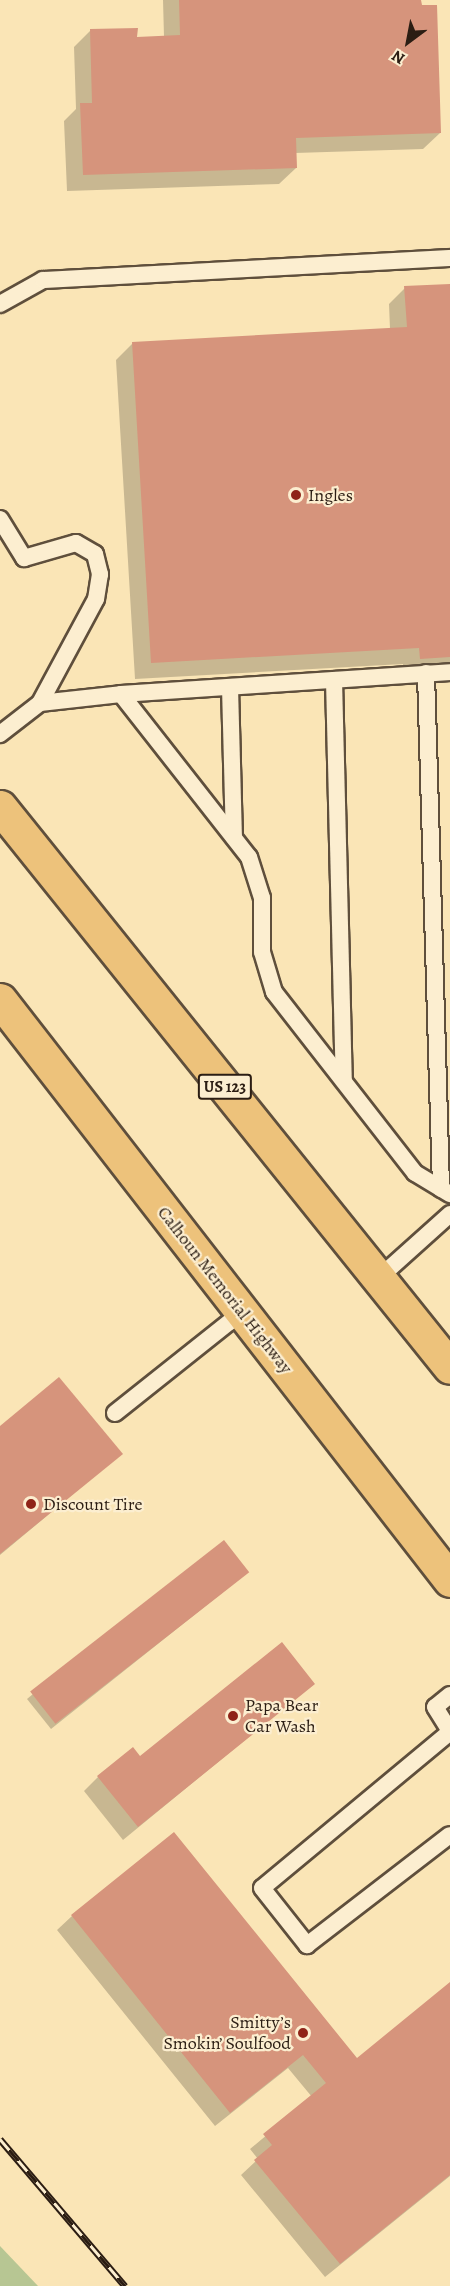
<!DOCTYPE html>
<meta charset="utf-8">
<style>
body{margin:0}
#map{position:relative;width:450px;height:2286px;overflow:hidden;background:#fae5b6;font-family:Alegreya,serif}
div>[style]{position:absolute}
.green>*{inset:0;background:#b7c693}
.shadow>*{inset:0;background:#0003}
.building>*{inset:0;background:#d6947c;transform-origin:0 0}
.roads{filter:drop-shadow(2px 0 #5f4f3c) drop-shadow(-2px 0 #5f4f3c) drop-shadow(0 2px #5f4f3c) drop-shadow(0 -2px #5f4f3c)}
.service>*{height:16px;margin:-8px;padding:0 8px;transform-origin:8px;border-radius:8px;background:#fceed0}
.trunk>*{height:33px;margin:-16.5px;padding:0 16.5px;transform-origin:16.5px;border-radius:16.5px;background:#edc27b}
.rail>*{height:7px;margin-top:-3.5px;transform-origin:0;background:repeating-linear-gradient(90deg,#fceed0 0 14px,#2b1d13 0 28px);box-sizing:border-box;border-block:2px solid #2b1d13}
.dots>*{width:16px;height:16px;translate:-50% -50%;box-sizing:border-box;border:3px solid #fceed0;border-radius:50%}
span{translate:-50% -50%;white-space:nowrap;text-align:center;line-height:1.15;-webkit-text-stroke:4.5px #fceed0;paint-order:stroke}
.shield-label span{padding:2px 4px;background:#fceed0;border:2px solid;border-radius:4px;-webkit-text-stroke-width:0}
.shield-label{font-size:16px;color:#2b1d13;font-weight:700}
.poi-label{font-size:18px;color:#2b1d13}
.left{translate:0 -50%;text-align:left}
.right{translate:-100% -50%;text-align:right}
.street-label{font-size:18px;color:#2b1d13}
.north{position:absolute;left:378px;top:12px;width:60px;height:60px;-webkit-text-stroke:4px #fceed0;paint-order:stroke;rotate:212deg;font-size:16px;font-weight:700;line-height:24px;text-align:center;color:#2b1d13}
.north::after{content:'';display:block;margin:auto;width:21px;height:27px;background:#2b1d13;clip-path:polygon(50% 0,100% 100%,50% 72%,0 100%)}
</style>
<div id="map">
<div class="green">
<i style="clip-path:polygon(0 2246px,38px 2286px,0 2286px)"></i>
</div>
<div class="shadow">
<i style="clip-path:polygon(163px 0,420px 0,440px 133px,423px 149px,295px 153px,296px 168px,279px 184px,67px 191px,64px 121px,76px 109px,74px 47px,90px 31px,136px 38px,164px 37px)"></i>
<i style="clip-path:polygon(450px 285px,450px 667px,404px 674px,403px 664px,135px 679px,116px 360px,133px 343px,390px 329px,389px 304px,405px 288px)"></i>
<i style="clip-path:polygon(0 1428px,121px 1454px,0 1555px)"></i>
<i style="clip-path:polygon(242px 1577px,51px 1729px,27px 1699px,33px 1694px)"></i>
<i style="clip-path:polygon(313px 1684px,123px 1840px,84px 1791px,98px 1777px)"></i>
<i style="clip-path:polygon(72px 1916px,357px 2060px,450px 1984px,450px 2176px,325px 2277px,241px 2175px,258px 2159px,250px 2149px,312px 2097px,288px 2068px,215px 2126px,57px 1930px)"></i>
</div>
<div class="building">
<i style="clip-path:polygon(179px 0,421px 0,422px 5px,437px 5px,441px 133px,296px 138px,297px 168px,83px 175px,80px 103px,92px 103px,90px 29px,138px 28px,137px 37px,180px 35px)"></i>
<i style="clip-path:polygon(450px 284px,450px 657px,420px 659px,419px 648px,151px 663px,132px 342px,407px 327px,404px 286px)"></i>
<i style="clip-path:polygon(59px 1377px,123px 1454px,0 1554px,0 1426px)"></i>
<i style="left:224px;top:1540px;width:41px;height:246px;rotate:52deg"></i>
<i style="clip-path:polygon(282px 1642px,315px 1684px,138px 1827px,97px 1776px,133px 1747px,140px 1756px)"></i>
<i style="clip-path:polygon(174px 1832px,357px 2058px,450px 1982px,450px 2175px,340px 2264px,254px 2160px,272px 2145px,263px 2134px,326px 2083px,303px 2055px,230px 2113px,71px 1915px)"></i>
</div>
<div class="roads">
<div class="service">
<i style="left:0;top:304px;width:49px;rotate:-29.2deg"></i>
<i style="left:43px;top:280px;width:408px;rotate:-3.1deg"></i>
<i style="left:0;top:519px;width:46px;rotate:58.4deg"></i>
<i style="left:24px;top:558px;width:54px;rotate:-16.1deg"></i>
<i style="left:76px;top:543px;width:22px;rotate:30deg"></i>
<i style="left:95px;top:554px;width:21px;rotate:76deg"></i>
<i style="left:100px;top:574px;width:25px;rotate:99deg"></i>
<i style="left:96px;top:599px;width:118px;rotate:118.3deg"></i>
<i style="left:40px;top:703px;width:51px;rotate:142.2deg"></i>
<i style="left:426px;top:673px;width:516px;rotate:88.33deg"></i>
<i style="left:334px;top:680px;width:401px;rotate:88.6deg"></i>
<i style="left:230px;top:687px;width:150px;rotate:88.5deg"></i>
<i style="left:121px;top:694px;width:330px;rotate:-3.8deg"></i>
<i style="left:40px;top:703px;width:81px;rotate:-6.3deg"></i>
<i style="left:121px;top:694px;width:207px;rotate:51.9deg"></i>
<i style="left:249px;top:857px;width:43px;rotate:72.4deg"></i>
<i style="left:262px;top:898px;width:54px;rotate:90deg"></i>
<i style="left:262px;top:952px;width:42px;rotate:73.3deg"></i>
<i style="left:274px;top:992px;width:229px;rotate:52.1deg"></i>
<i style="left:415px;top:1173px;width:41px;rotate:31deg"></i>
<i style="left:381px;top:1276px;width:93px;rotate:-41.9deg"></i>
<i style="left:115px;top:1413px;width:162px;rotate:-38.5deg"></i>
<i style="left:450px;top:1695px;width:19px;rotate:141deg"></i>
<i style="left:435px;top:1707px;width:28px;rotate:58deg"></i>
<i style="left:450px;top:1732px;width:244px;rotate:140.3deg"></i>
<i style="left:262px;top:1888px;width:73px;rotate:51.7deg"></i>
<i style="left:307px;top:1945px;width:180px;rotate:-37.6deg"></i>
</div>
<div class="trunk">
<i style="left:0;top:807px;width:718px;rotate:51.22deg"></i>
<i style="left:0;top:1000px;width:734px;rotate:52.19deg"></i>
</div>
</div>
<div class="rail">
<i style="left:0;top:2139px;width:193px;rotate:49.6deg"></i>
</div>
<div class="dots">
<i style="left:296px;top:495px;background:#8f2418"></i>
<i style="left:31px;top:1504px;background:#8f2418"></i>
<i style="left:233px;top:1716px;background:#8f2418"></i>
<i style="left:303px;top:2033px;background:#8f2418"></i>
</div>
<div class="shield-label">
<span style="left:225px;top:1087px">US 123</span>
</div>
<div class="poi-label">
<span class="left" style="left:308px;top:495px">Ingles</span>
<span class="left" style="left:43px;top:1504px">Discount Tire</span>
<span class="left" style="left:245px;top:1716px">Papa Bear<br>Car Wash</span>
<span class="right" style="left:291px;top:2033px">Smitty’s<br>Smokin’ Soulfood</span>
</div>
<div class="street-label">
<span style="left:225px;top:1290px;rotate:52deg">Calhoun Memorial Highway</span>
</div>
<div class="north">N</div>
</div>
